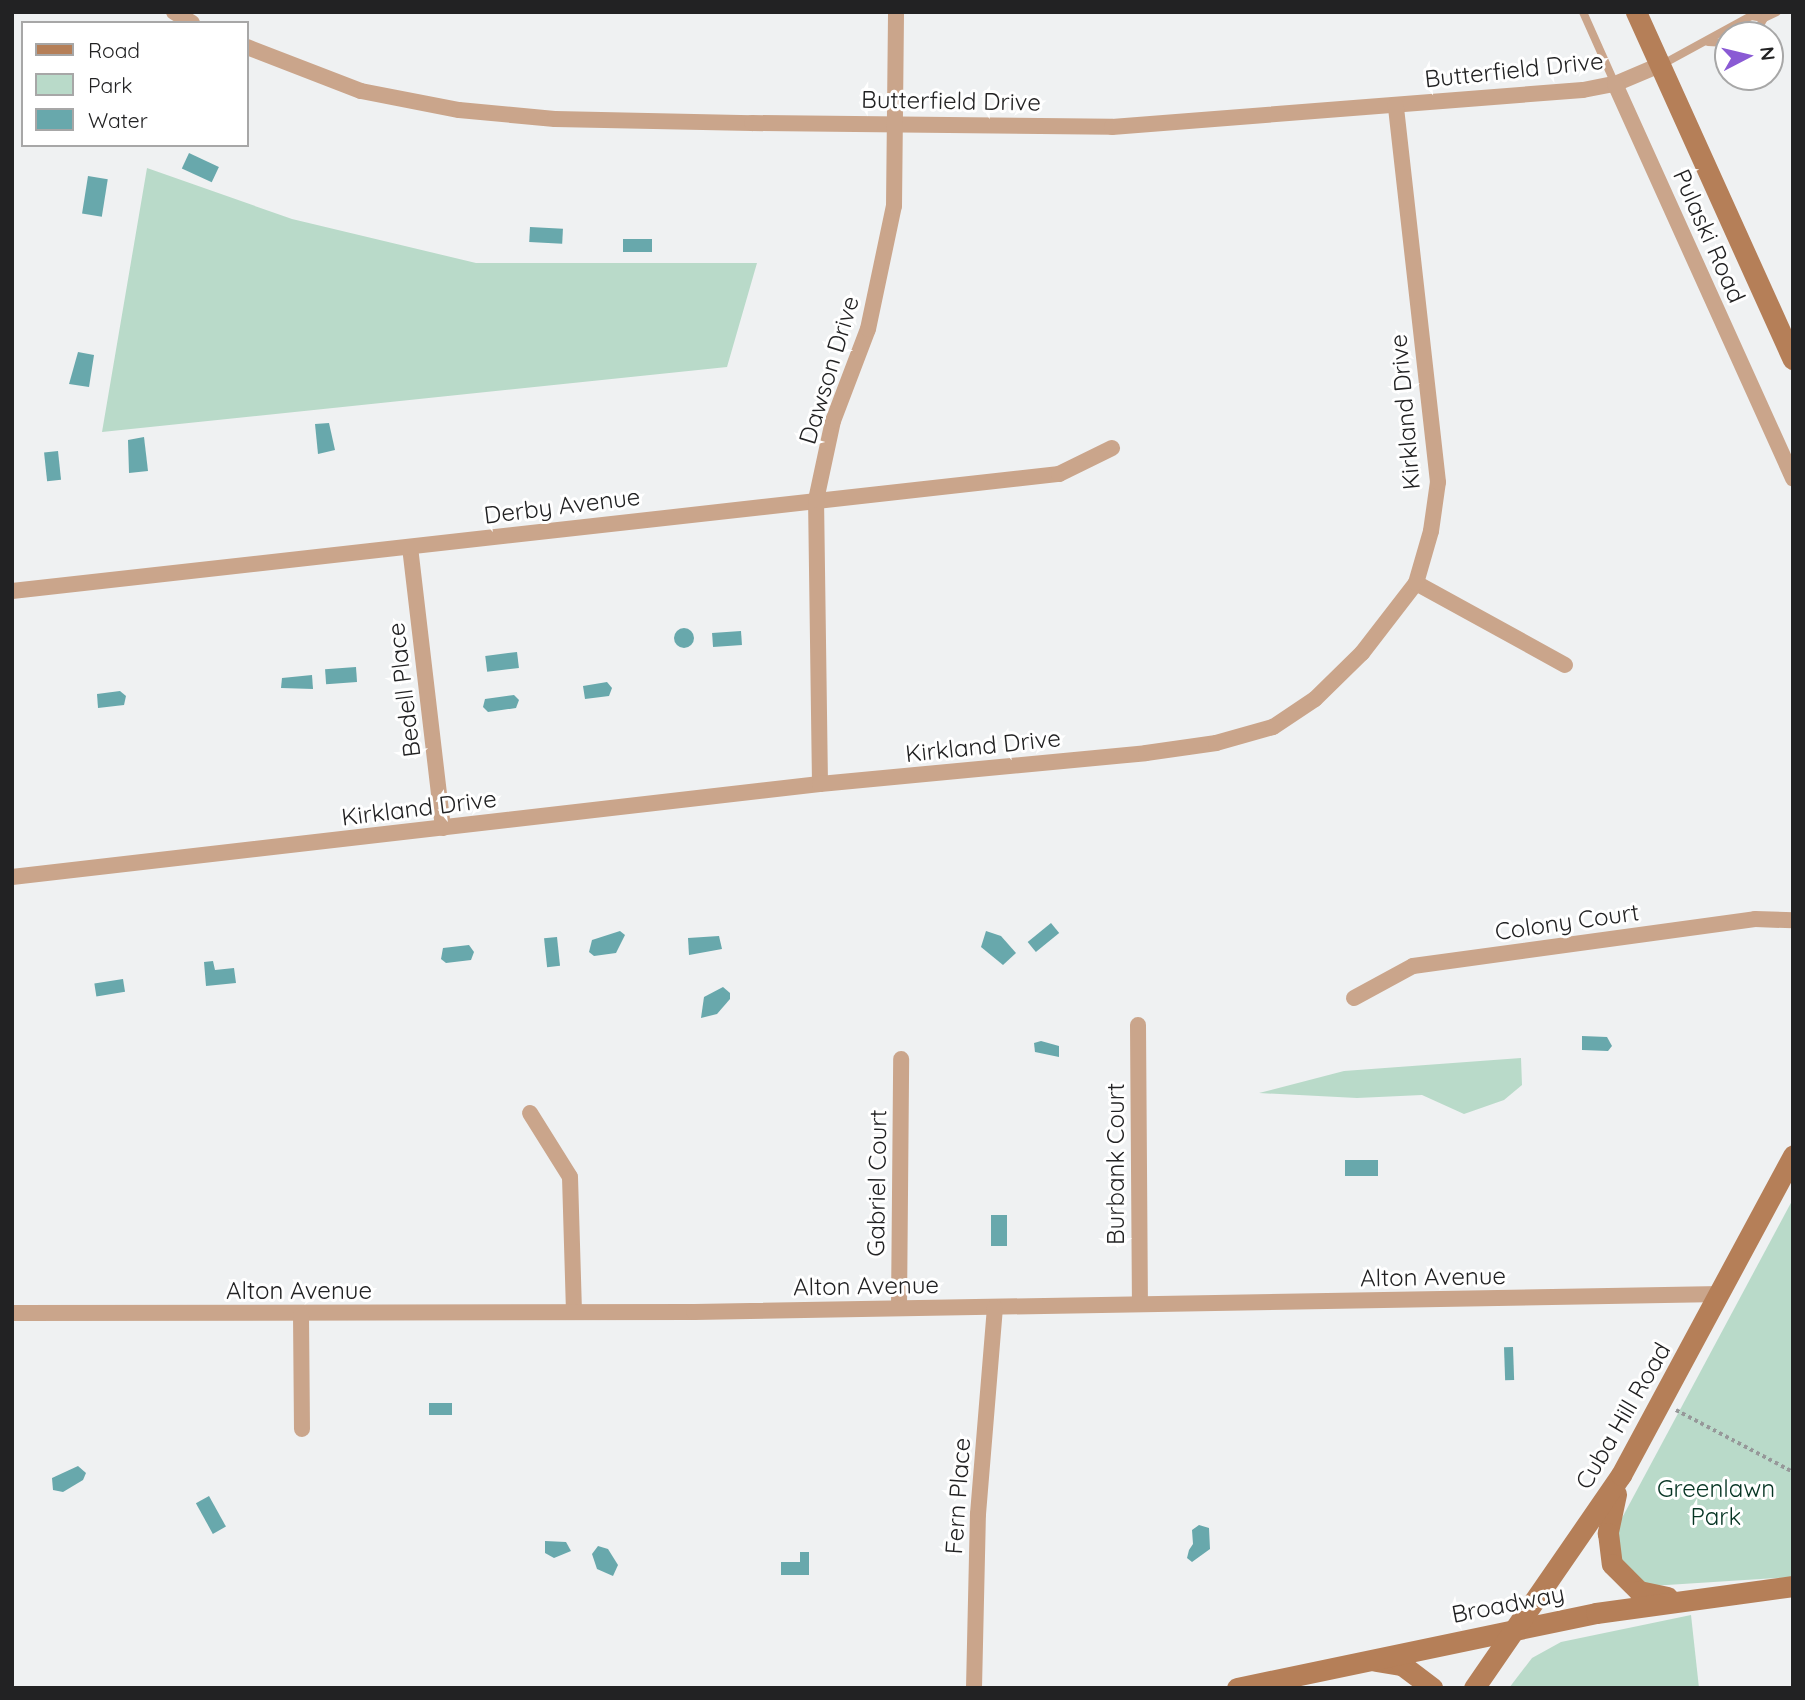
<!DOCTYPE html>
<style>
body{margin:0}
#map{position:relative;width:1805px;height:1700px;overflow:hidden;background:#eff1f2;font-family:Quicksand,sans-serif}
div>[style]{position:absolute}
.green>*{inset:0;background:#b9dac9}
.water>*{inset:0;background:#68a8ac;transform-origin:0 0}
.round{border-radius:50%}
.path>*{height:3.5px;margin-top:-1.75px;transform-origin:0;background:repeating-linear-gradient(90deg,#969899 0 3.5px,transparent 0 7px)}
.lane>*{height:8px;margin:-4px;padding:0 4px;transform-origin:4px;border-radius:4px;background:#caa58b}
.street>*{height:16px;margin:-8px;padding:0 8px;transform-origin:8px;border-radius:8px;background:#caa58b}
.secondary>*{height:21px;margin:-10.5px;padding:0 10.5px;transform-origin:10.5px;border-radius:10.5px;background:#b57f58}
span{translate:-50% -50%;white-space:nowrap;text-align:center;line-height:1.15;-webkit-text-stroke:6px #fff;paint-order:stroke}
.street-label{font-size:24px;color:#222223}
.park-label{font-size:24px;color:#073524}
.frame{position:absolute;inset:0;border:14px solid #222223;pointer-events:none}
.legend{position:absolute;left:21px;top:21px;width:228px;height:126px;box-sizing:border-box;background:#fff;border:2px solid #a7a7a7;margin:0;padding:9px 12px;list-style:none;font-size:21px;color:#222223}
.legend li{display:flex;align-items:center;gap:14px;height:35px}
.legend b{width:35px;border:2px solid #a7a7a7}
.north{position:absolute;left:1714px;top:21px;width:70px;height:70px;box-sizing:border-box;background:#fff;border:2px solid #a7a7a7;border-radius:50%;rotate:83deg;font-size:19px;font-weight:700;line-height:28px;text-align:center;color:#222223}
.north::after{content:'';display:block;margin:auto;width:24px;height:32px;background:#8a5ad4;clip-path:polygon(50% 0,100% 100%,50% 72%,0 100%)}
</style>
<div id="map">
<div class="green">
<i style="clip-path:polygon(147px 168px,292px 219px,476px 263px,757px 263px,727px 367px,102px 432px)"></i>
<i style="clip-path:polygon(1521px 1058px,1522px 1085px,1504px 1100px,1464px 1114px,1422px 1095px,1357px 1098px,1259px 1093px,1344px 1071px)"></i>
<i style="clip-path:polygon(1793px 1199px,1793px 1577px,1651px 1586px,1620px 1568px,1615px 1531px)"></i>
<i style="clip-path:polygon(1691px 1615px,1699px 1688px,1509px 1688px,1532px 1658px,1561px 1642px)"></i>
</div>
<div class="water">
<i style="left:189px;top:153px;width:33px;height:17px;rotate:25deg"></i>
<i style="left:88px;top:176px;width:20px;height:38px;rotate:9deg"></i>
<i style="left:530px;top:227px;width:33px;height:15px;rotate:3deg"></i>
<i style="left:623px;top:239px;width:29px;height:13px"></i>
<i style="clip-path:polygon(78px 352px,94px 355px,89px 387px,69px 384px)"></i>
<i style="clip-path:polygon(329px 423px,335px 450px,318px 454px,315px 424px)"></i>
<i style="clip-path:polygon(144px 437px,148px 471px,129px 473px,128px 440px)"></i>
<i style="left:58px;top:451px;width:29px;height:14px;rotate:84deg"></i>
<i class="round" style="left:674px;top:628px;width:20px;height:20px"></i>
<i style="left:741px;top:631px;width:14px;height:29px;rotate:86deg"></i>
<i style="left:517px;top:652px;width:16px;height:32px;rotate:83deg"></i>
<i style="left:356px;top:667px;width:15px;height:31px;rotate:86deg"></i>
<i style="clip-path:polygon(312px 675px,313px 689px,281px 688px,282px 678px)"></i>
<i style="clip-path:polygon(607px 682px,612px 688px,609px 696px,585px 699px,583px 686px)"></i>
<i style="clip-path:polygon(120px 691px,126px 696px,124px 705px,98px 708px,97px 694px)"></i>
<i style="clip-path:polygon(514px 695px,519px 700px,516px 708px,488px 712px,483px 707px,485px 699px)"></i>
<i style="left:1051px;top:923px;width:13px;height:30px;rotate:51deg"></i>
<i style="clip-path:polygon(620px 931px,625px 935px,616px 953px,594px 956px,589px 952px,592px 940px)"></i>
<i style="clip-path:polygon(986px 931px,1001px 936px,1016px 953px,1003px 965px,981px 947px)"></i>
<i style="clip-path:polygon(719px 936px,722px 949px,689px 955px,688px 938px)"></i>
<i style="left:557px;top:937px;width:29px;height:13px;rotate:84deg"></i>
<i style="clip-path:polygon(469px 945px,474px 952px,471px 960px,446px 963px,441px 959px,443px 948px)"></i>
<i style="clip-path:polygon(213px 961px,215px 970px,234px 968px,236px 983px,206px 986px,204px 962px)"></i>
<i style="left:123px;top:979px;width:13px;height:29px;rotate:81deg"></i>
<i style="clip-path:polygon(723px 987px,730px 993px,730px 999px,717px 1014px,701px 1018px,704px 997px)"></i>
<i style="clip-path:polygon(1582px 1036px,1607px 1037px,1612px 1046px,1608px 1051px,1582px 1050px)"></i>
<i style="clip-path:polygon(1041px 1041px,1059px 1046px,1059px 1057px,1035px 1052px,1034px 1043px)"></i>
<i style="left:1345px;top:1160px;width:33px;height:16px"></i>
<i style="left:1007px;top:1215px;width:31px;height:16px;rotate:90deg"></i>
<i style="left:1513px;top:1347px;width:33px;height:9px;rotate:88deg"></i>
<i style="left:429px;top:1403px;width:23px;height:12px"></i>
<i style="clip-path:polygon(78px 1466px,86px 1473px,83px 1480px,63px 1492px,53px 1490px,52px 1478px)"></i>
<i style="left:209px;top:1496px;width:35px;height:15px;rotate:61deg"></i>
<i style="clip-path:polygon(1199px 1525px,1209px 1528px,1210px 1549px,1192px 1562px,1187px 1558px,1189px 1550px,1193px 1544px,1192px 1530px)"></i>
<i style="clip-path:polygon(545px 1541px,566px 1542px,571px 1551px,554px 1558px,545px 1553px)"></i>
<i style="clip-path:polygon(598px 1546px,608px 1549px,618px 1565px,613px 1576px,597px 1569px,592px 1554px)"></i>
<i style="clip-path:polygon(800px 1552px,809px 1552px,809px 1575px,781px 1575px,781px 1562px,800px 1562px)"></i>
</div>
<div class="path">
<i style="left:1676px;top:1410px;width:132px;rotate:27.9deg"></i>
</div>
<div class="lane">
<i style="left:1583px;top:12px;width:79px;rotate:66deg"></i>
<i style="left:1746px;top:35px;width:12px;rotate:-20deg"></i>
<i style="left:1757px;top:31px;width:15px;rotate:-62deg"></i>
<i style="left:1708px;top:42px;width:20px;rotate:3deg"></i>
<i style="left:1663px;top:64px;width:100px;rotate:-28.6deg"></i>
<i style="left:1751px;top:16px;width:13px;rotate:9deg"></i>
<i style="left:1764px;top:18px;width:14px;rotate:-25deg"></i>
</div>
<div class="street">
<i style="left:174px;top:12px;width:21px;rotate:31deg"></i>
<i style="left:247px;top:47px;width:122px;rotate:21.1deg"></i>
<i style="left:361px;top:91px;width:100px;rotate:11deg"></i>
<i style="left:459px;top:110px;width:96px;rotate:5.4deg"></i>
<i style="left:555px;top:119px;width:197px;rotate:1.2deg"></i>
<i style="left:752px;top:123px;width:360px;rotate:0.6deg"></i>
<i style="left:1112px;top:127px;width:472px;rotate:-4.5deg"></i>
<i style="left:1583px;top:90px;width:33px;rotate:-11deg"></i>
<i style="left:1615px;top:84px;width:49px;rotate:-22.9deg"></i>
<i style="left:1615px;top:84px;width:433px;rotate:65.7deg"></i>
<i style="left:410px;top:547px;width:283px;rotate:83.3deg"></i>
<i style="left:1416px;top:583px;width:170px;rotate:28.8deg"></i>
<i style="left:12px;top:591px;width:1054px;rotate:-6.38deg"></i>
<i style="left:1059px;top:474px;width:59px;rotate:-26.1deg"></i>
<i style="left:820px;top:784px;width:284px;rotate:-90.8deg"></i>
<i style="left:816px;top:500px;width:81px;rotate:-77.9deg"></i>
<i style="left:833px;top:421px;width:98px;rotate:-69.2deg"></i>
<i style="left:868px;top:329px;width:126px;rotate:-78.1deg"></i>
<i style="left:894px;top:206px;width:194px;rotate:-89.4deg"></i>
<i style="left:12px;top:877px;width:813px;rotate:-6.57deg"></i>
<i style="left:820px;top:784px;width:327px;rotate:-5.4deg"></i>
<i style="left:1146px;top:753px;width:71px;rotate:-8.1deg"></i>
<i style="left:1216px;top:743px;width:59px;rotate:-15.7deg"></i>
<i style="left:1273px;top:727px;width:50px;rotate:-33.7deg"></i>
<i style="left:1315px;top:699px;width:66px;rotate:-44.4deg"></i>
<i style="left:1362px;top:653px;width:88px;rotate:-52.4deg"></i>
<i style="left:1416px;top:583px;width:54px;rotate:-73.9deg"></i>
<i style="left:1431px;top:531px;width:49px;rotate:-81.9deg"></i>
<i style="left:1438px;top:482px;width:379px;rotate:-96.4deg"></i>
<i style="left:1354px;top:998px;width:67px;rotate:-28.5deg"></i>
<i style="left:1413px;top:966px;width:345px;rotate:-7.8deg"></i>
<i style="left:1755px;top:919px;width:38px;rotate:2deg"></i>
<i style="left:1138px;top:1025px;width:278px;rotate:89.6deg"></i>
<i style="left:530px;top:1113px;width:75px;rotate:58deg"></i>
<i style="left:570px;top:1177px;width:132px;rotate:88.3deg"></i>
<i style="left:899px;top:1308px;width:249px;rotate:-89.5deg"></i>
<i style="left:12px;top:1313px;width:682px;rotate:-0.08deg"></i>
<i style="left:694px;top:1312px;width:1027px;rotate:-1deg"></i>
<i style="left:301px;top:1315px;width:114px;rotate:89.5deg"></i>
<i style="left:974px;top:1688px;width:174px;rotate:-88.7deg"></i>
<i style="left:978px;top:1514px;width:207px;rotate:-85.3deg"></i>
</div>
<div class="secondary">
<i style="left:1636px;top:12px;width:381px;rotate:65.7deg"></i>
<i style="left:1616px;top:1494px;width:40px;rotate:102deg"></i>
<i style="left:1608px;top:1533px;width:31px;rotate:83deg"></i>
<i style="left:1612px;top:1564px;width:38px;rotate:45deg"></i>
<i style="left:1639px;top:1591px;width:29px;rotate:12deg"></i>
<i style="left:1376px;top:1661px;width:26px;rotate:9deg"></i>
<i style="left:1402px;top:1665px;width:38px;rotate:37deg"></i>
<i style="left:1237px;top:1688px;width:367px;rotate:-11.8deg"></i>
<i style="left:1596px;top:1613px;width:199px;rotate:-7.8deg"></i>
<i style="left:1474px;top:1688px;width:259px;rotate:-55.4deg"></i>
<i style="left:1621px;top:1475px;width:363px;rotate:-61.7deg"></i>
</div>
<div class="street-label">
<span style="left:1514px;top:70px;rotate:-6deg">Butterfield Drive</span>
<span style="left:951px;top:101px;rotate:1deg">Butterfield Drive</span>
<span style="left:1709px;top:236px;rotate:66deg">Pulaski Road</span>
<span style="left:829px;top:370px;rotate:-73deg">Dawson Drive</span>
<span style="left:1405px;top:412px;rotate:-95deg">Kirkland Drive</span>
<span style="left:562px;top:506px;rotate:-7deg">Derby Avenue</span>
<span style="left:404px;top:690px;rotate:-97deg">Bedell Place</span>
<span style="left:983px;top:746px;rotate:-6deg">Kirkland Drive</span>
<span style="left:419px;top:808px;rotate:-7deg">Kirkland Drive</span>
<span style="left:1567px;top:922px;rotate:-8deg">Colony Court</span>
<span style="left:1116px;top:1164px;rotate:-90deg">Burbank Court</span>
<span style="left:877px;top:1183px;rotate:-89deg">Gabriel Court</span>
<span style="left:1433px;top:1277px;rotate:-1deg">Alton Avenue</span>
<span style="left:866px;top:1286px;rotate:-1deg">Alton Avenue</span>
<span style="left:299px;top:1291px">Alton Avenue</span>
<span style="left:1623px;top:1416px;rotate:-60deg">Cuba Hill Road</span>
<span style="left:958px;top:1496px;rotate:-86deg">Fern Place</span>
<span style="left:1508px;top:1604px;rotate:-11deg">Broadway</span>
</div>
<div class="park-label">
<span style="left:1716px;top:1503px">Greenlawn<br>Park</span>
</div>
<div class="frame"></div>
<ul class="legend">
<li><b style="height:9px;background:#b57f58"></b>Road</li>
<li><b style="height:19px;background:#b9dac9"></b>Park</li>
<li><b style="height:19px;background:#68a8ac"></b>Water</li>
</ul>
<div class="north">N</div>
</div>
